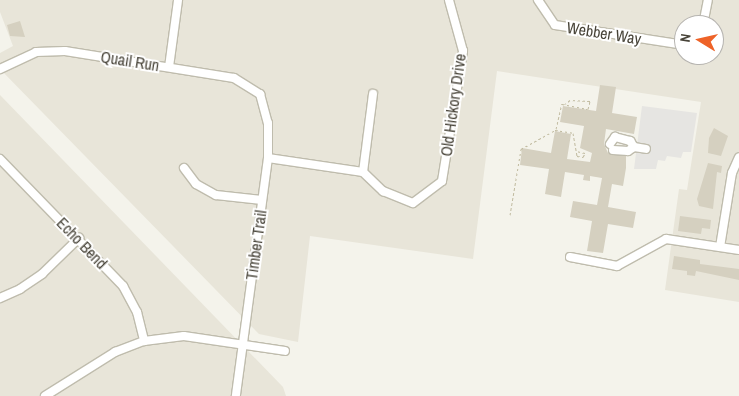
<!DOCTYPE html>
<style>
body{margin:0}
#map{position:relative;width:739px;height:396px;overflow:hidden;background:#f4f3eb;font-family:"Archivo Narrow",sans-serif}
div>[style]{position:absolute}
.residential>*{inset:0;background:#e8e5d9}
.parking>*{inset:0;background:#e6e5e2}
.building>*{inset:0;background:#d5d0c0}
.path>*{height:1px;margin-top:-0.5px;transform-origin:0;background:repeating-linear-gradient(90deg,#c0ba9f 0 2.5px,transparent 0 5px)}
.roads{filter:drop-shadow(1px 0 #bfbcad) drop-shadow(-1px 0 #bfbcad) drop-shadow(0 1px #bfbcad) drop-shadow(0 -1px #bfbcad)}
.minor>*{height:8px;margin:-4px;padding:0 4px;transform-origin:4px;border-radius:4px;background:#fff}
span{translate:-50% -50%;white-space:nowrap;text-align:center;line-height:1.15;-webkit-text-stroke:4px #fff;paint-order:stroke}
.street-label{font-size:16px;color:#484439}
.north{position:absolute;left:674px;top:15px;width:50px;height:50px;box-sizing:border-box;background:#fff;border:1px solid #b6b4b0;border-radius:50%;rotate:279deg;font-size:14px;font-weight:700;line-height:20px;text-align:center;color:#484439}
.north::after{content:'';display:block;margin:auto;width:18px;height:22px;background:#ee6328;clip-path:polygon(50% 0,100% 100%,50% 72%,0 100%)}
</style>
<div id="map">
<div class="residential">
<i style="clip-path:polygon(evenodd,0 0,739px 0,739px 302px,665px 290px,679px 189px,687px 190px,701px 102px,497px 71px,473px 259px,310px 236px,298px 342px,259px 334px,0 69px,0 53px,13px 46px,0 12px,0 0,684px 25px,714px 25px,714px 55px,684px 55px,684px 25px)"></i>
<i style="clip-path:polygon(0 95px,283px 387px,286px 396px,0 396px)"></i>
</div>
<div class="parking">
<i style="clip-path:polygon(642px 106px,697px 113px,691px 152px,683px 152px,681px 158px,667px 156px,665px 161px,658px 160px,656px 169px,634px 169px)"></i>
</div>
<div class="building">
<i style="clip-path:polygon(20px 21px,25px 37px,10px 36px,7px 25px)"></i>
<i style="clip-path:polygon(600px 85px,616px 87px,612px 113px,637px 117px,634px 134px,606px 129px,604px 144px,608px 153px,626px 156px,626px 168px,623px 186px,612px 184px,608px 207px,636px 212px,633px 228px,608px 224px,603px 253px,587px 251px,592px 221px,570px 217px,573px 201px,597px 205px,602px 178px,590px 176px,590px 181px,583px 180px,584px 175px,565px 172px,561px 197px,545px 194px,549px 169px,520px 165px,522px 148px,551px 153px,555px 131px,571px 134px,567px 159px,590px 162px,592px 153px,580px 148px,584px 126px,560px 122px,563px 106px,596px 111px)"></i>
<i style="clip-path:polygon(714px 128px,728px 136px,721px 156px,708px 153px,709px 138px)"></i>
<i style="clip-path:polygon(708px 163px,722px 166px,721px 173px,717px 172px,713px 209px,699px 206px,697px 199px)"></i>
<i style="clip-path:polygon(680px 216px,711px 220px,710px 229px,702px 228px,701px 234px,678px 231px)"></i>
<i style="clip-path:polygon(674px 256px,700px 260px,700px 264px,739px 269px,739px 280px,696px 271px,695px 276px,687px 275px,687px 271px,672px 269px)"></i>
</div>
<div class="path">
<i style="left:556px;top:129px;width:26px;rotate:-77deg"></i>
<i style="left:562px;top:104px;width:26px;rotate:11deg"></i>
<i style="left:588px;top:109px;width:8px;rotate:-76deg"></i>
<i style="left:590px;top:101px;width:20px;rotate:-177deg"></i>
<i style="left:570px;top:100px;width:6px;rotate:141deg"></i>
<i style="left:510px;top:215px;width:67px;rotate:-80.5deg"></i>
<i style="left:521px;top:149px;width:39px;rotate:-29deg"></i>
<i style="left:555px;top:130px;width:18px;rotate:9deg"></i>
<i style="left:573px;top:133px;width:23px;rotate:80deg"></i>
<i style="left:577px;top:156px;width:6px;rotate:9deg"></i>
<i style="left:583px;top:157px;width:4px;rotate:-63deg"></i>
<i style="left:585px;top:153px;width:9px;rotate:-167deg"></i>
</div>
<div class="roads">
<div class="minor">
<i style="left:538px;top:0;width:30px;rotate:56deg"></i>
<i style="left:555px;top:25px;width:131px;rotate:8.8deg"></i>
<i style="left:703px;top:25px;width:25px;rotate:-79deg"></i>
<i style="left:169px;top:67px;width:68px;rotate:-82.3deg"></i>
<i style="left:0;top:69px;width:40px;rotate:-25deg"></i>
<i style="left:36px;top:52px;width:29px;rotate:-2deg"></i>
<i style="left:65px;top:51px;width:171px;rotate:9.1deg"></i>
<i style="left:234px;top:78px;width:31px;rotate:32deg"></i>
<i style="left:260px;top:94px;width:30px;rotate:75deg"></i>
<i style="left:268px;top:123px;width:35px;rotate:90deg"></i>
<i style="left:268px;top:158px;width:240px;rotate:97.7deg"></i>
<i style="left:610px;top:144px;width:9px;rotate:-54deg"></i>
<i style="left:615px;top:137px;width:16px;rotate:15deg"></i>
<i style="left:630px;top:141px;width:7px;rotate:56deg"></i>
<i style="left:634px;top:147px;width:12px;rotate:9deg"></i>
<i style="left:613px;top:150px;width:15px;rotate:4deg"></i>
<i style="left:628px;top:151px;width:7px;rotate:-34deg"></i>
<i style="left:268px;top:158px;width:96px;rotate:8.4deg"></i>
<i style="left:363px;top:172px;width:28px;rotate:44deg"></i>
<i style="left:383px;top:191px;width:32px;rotate:22deg"></i>
<i style="left:413px;top:203px;width:36px;rotate:-37deg"></i>
<i style="left:442px;top:181px;width:132px;rotate:-80.8deg"></i>
<i style="left:463px;top:51px;width:53px;rotate:-105.4deg"></i>
<i style="left:0;top:159px;width:177px;rotate:45.9deg"></i>
<i style="left:123px;top:286px;width:30px;rotate:62deg"></i>
<i style="left:137px;top:312px;width:30px;rotate:76deg"></i>
<i style="left:184px;top:168px;width:20px;rotate:53deg"></i>
<i style="left:196px;top:184px;width:23px;rotate:29deg"></i>
<i style="left:216px;top:195px;width:46px;rotate:6.2deg"></i>
<i style="left:363px;top:172px;width:79px;rotate:-82.7deg"></i>
<i style="left:720px;top:247px;width:75px;rotate:-80.8deg"></i>
<i style="left:732px;top:173px;width:17px;rotate:-66deg"></i>
<i style="left:570px;top:257px;width:48px;rotate:10.8deg"></i>
<i style="left:617px;top:266px;width:56px;rotate:-28.9deg"></i>
<i style="left:666px;top:239px;width:74px;rotate:8.6deg"></i>
<i style="left:0;top:298px;width:22px;rotate:-24deg"></i>
<i style="left:20px;top:289px;width:27px;rotate:-34deg"></i>
<i style="left:42px;top:274px;width:52px;rotate:-44.2deg"></i>
<i style="left:45px;top:396px;width:83px;rotate:-32.2deg"></i>
<i style="left:115px;top:352px;width:31px;rotate:-21deg"></i>
<i style="left:144px;top:341px;width:40px;rotate:-7.1deg"></i>
<i style="left:184px;top:336px;width:102px;rotate:8.4deg"></i>
</div>
</div>
<div class="street-label">
<span style="left:604px;top:33px;rotate:9deg">Webber Way</span>
<span style="left:130px;top:61px;rotate:9deg">Quail Run</span>
<span style="left:453px;top:105px;rotate:-82deg">Old Hickory Drive</span>
<span style="left:82px;top:243px;rotate:46deg">Echo Bend</span>
<span style="left:256px;top:245px;rotate:-82deg">Timber Trail</span>
</div>
<div class="north">N</div>
</div>
